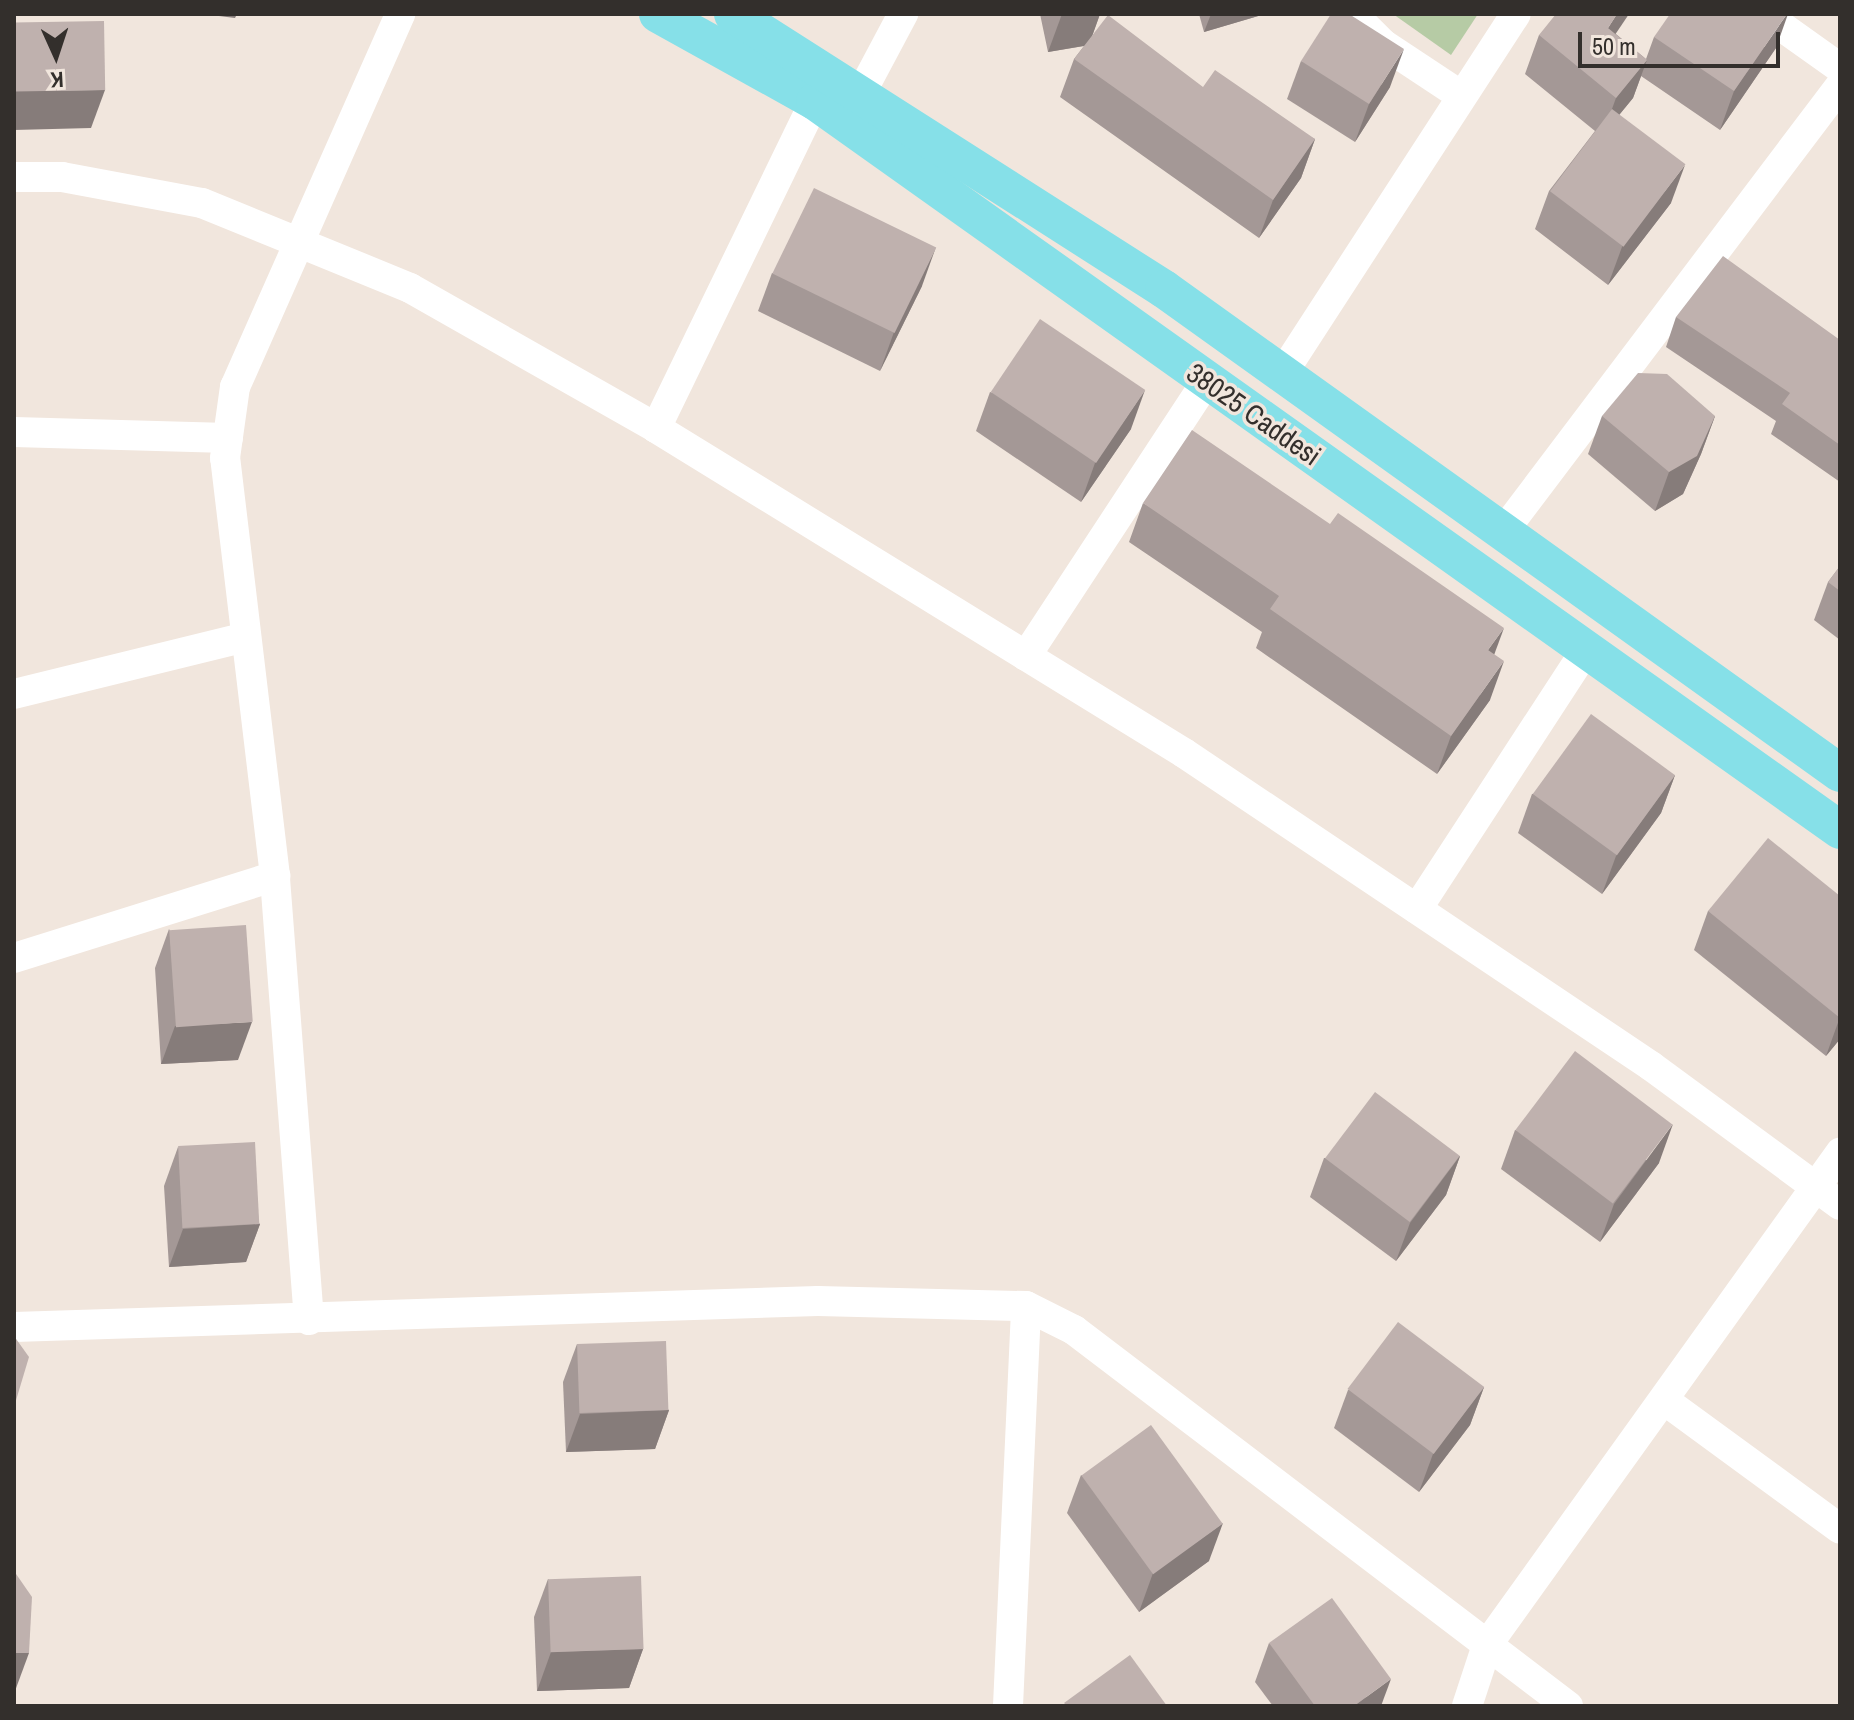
<!DOCTYPE html>
<style>
body{margin:0}
#map{position:relative;width:1854px;height:1720px;overflow:hidden;background:#f1e6dd;font-family:"Archivo Narrow",sans-serif}
div>[style]{position:absolute}
.green>*{inset:0;background:#b6cba5}
.minor>*{height:30px;margin:-15px;padding:0 15px;transform-origin:15px;border-radius:15px;background:#fff}
.major>*{height:38px;margin:-19px;padding:0 19px;transform-origin:19px;border-radius:19px;background:#86e0e8}
.wall>*{inset:0;background:#a49896}
.shaded-wall>*{inset:0;background:#867c7a}
.building>*{inset:0;background:#bfb1ae;transform-origin:0 0}
span{translate:-50% -50%;white-space:nowrap;text-align:center;line-height:1.15;-webkit-text-stroke:7px #f1e6dd;paint-order:stroke}
.street-label{font-size:28px;color:#332f2c}
.frame{position:absolute;inset:0;border:16px solid #332f2c;pointer-events:none}
.north{position:absolute;left:16px;top:16px;width:80px;height:80px;-webkit-text-stroke:6px #f1e6dd;paint-order:stroke;rotate:177deg;font-size:22px;font-weight:700;line-height:32px;text-align:center;color:#332f2c}
.north::after{content:'';display:block;margin:auto;width:28px;height:36px;background:#332f2c;clip-path:polygon(50% 0,100% 100%,50% 72%,0 100%)}
.scale{position:absolute;left:1578px;top:32px;width:202px;height:36px;box-sizing:border-box;border:4px solid #332f2c;border-top:0;padding-left:10px;font-size:24px;line-height:28px;white-space:nowrap;color:#332f2c;-webkit-text-stroke:6px #f1e6dd;paint-order:stroke}
</style>
<div id="map">
<div class="green">
<i style="clip-path:polygon(1393px 14px,1478px 14px,1451px 55px)"></i>
</div>
<div class="minor">
<i style="left:1353px;top:14px;width:42px;rotate:45deg"></i>
<i style="left:1383px;top:44px;width:92px;rotate:33.5deg"></i>
<i style="left:1764px;top:14px;width:93px;rotate:35.4deg"></i>
<i style="left:860px;top:95px;width:92px;rotate:-62deg"></i>
<i style="left:14px;top:177px;width:48px"></i>
<i style="left:62px;top:177px;width:142px;rotate:10.5deg"></i>
<i style="left:202px;top:203px;width:225px;rotate:22.2deg"></i>
<i style="left:410px;top:288px;width:283px;rotate:29.6deg"></i>
<i style="left:656px;top:428px;width:620px;rotate:31.61deg"></i>
<i style="left:1184px;top:753px;width:562px;rotate:33.83deg"></i>
<i style="left:1651px;top:1066px;width:235px;rotate:36.3deg"></i>
<i style="left:1282px;top:374px;width:429px;rotate:-57deg"></i>
<i style="left:656px;top:428px;width:364px;rotate:-64.1deg"></i>
<i style="left:14px;top:432px;width:214px;rotate:1.6deg"></i>
<i style="left:1503px;top:532px;width:559px;rotate:-52.93deg"></i>
<i style="left:1026px;top:656px;width:330px;rotate:-56.7deg"></i>
<i style="left:14px;top:694px;width:239px;rotate:-13.8deg"></i>
<i style="left:1417px;top:909px;width:309px;rotate:-56.9deg"></i>
<i style="left:14px;top:958px;width:274px;rotate:-17.4deg"></i>
<i style="left:309px;top:1320px;width:445px;rotate:-94.4deg"></i>
<i style="left:275px;top:876px;width:421px;rotate:-96.8deg"></i>
<i style="left:225px;top:458px;width:72px;rotate:-82deg"></i>
<i style="left:235px;top:387px;width:408px;rotate:-66.1deg"></i>
<i style="left:14px;top:1327px;width:804px;rotate:-1.85deg"></i>
<i style="left:818px;top:1301px;width:208px;rotate:1.4deg"></i>
<i style="left:1026px;top:1306px;width:54px;rotate:26.6deg"></i>
<i style="left:1074px;top:1330px;width:621px;rotate:37.28deg"></i>
<i style="left:1664px;top:1400px;width:218px;rotate:36.2deg"></i>
<i style="left:1008px;top:1706px;width:400px;rotate:-87.4deg"></i>
<i style="left:1467px;top:1706px;width:64px;rotate:-71.8deg"></i>
<i style="left:1487px;top:1645px;width:606px;rotate:-54.34deg"></i>
</div>
<div class="major">
<i style="left:658px;top:14px;width:179px;rotate:29deg"></i>
<i style="left:815px;top:101px;width:1258px;rotate:35.42deg"></i>
<i style="left:733px;top:14px;width:511px;rotate:32.54deg"></i>
<i style="left:1164px;top:289px;width:831px;rotate:35.6deg"></i>
</div>
<div class="wall">
<i style="clip-path:polygon(1040px 14px,1100px 14px,1092px 36px,1315px 139px,1301px 178px,1259px 238px,1060px 97px,1074px 59px,1084px 46px,1048px 52px)"></i>
<i style="clip-path:polygon(1199px 14px,1265px 14px,1204px 32px)"></i>
<i style="clip-path:polygon(1616px 34px,1646px 59px,1654px 37px,1776px 48px,1720px 130px,1641px 76px,1633px 98px,1619px 115px,1671px 203px,1608px 285px,1535px 229px,1549px 191px,1595px 131px,1525px 74px,1539px 35px)"></i>
<i style="clip-path:polygon(1301px 61px,1390px 87px,1355px 142px,1287px 99px)"></i>
<i style="clip-path:polygon(772px 273px,922px 286px,880px 371px,758px 311px)"></i>
<i style="clip-path:polygon(1676px 317px,1840px 340px,1840px 482px,1771px 434px,1776px 421px,1666px 347px)"></i>
<i style="clip-path:polygon(990px 392px,1131px 429px,1081px 502px,976px 431px)"></i>
<i style="clip-path:polygon(1602px 416px,1715px 416px,1701px 454px,1683px 494px,1655px 511px,1588px 454px)"></i>
<i style="clip-path:polygon(1143px 503px,1490px 700px,1437px 774px,1256px 648px,1262px 632px,1129px 542px)"></i>
<i style="clip-path:polygon(1840px 566px,1840px 640px,1814px 620px,1828px 582px)"></i>
<i style="clip-path:polygon(1675px 775px,1661px 813px,1602px 894px,1518px 833px,1532px 794px)"></i>
<i style="clip-path:polygon(1840px 896px,1840px 1039px,1826px 1056px,1694px 950px,1708px 911px)"></i>
<i style="clip-path:polygon(169px 929px,238px 1060px,161px 1064px,155px 968px)"></i>
<i style="clip-path:polygon(1515px 1130px,1659px 1163px,1600px 1242px,1501px 1169px)"></i>
<i style="clip-path:polygon(178px 1147px,260px 1224px,246px 1262px,169px 1267px,164px 1186px)"></i>
<i style="clip-path:polygon(1460px 1156px,1446px 1195px,1396px 1261px,1310px 1197px,1324px 1158px)"></i>
<i style="clip-path:polygon(577px 1344px,669px 1410px,655px 1449px,566px 1452px,563px 1382px)"></i>
<i style="clip-path:polygon(1484px 1387px,1470px 1425px,1419px 1492px,1334px 1428px,1348px 1390px)"></i>
<i style="clip-path:polygon(1081px 1475px,1209px 1561px,1139px 1612px,1067px 1513px)"></i>
<i style="clip-path:polygon(548px 1579px,643px 1649px,629px 1688px,537px 1691px,534px 1617px)"></i>
<i style="clip-path:polygon(1269px 1643px,1381px 1706px,1273px 1706px,1255px 1682px)"></i>
</div>
<div class="shaded-wall">
<i style="clip-path:polygon(203px 14px,237px 14px,235px 18px)"></i>
<i style="clip-path:polygon(1062px 14px,1100px 14px,1089px 45px,1048px 52px)"></i>
<i style="clip-path:polygon(1211px 14px,1265px 14px,1204px 32px)"></i>
<i style="clip-path:polygon(1617px 14px,1629px 14px,1594px 66px,1608px 28px)"></i>
<i style="clip-path:polygon(1787px 14px,1788px 14px,1776px 48px,1720px 130px,1734px 91px)"></i>
<i style="clip-path:polygon(1404px 49px,1390px 87px,1355px 142px,1369px 104px)"></i>
<i style="clip-path:polygon(1647px 60px,1633px 98px,1602px 136px,1616px 98px)"></i>
<i style="clip-path:polygon(105px 90px,91px 128px,14px 130px,14px 91px)"></i>
<i style="clip-path:polygon(1315px 139px,1301px 178px,1259px 238px,1273px 200px)"></i>
<i style="clip-path:polygon(1685px 165px,1671px 203px,1608px 285px,1622px 247px)"></i>
<i style="clip-path:polygon(936px 247px,922px 286px,880px 371px,894px 332px)"></i>
<i style="clip-path:polygon(1145px 390px,1131px 429px,1081px 502px,1095px 463px)"></i>
<i style="clip-path:polygon(1715px 416px,1701px 454px,1683px 494px,1655px 511px,1669px 472px)"></i>
<i style="clip-path:polygon(1504px 628px,1490px 666px,1488px 650px)"></i>
<i style="clip-path:polygon(1504px 661px,1490px 700px,1437px 774px,1451px 736px)"></i>
<i style="clip-path:polygon(1675px 775px,1661px 813px,1602px 894px,1616px 856px)"></i>
<i style="clip-path:polygon(1840px 1017px,1840px 1039px,1826px 1056px)"></i>
<i style="clip-path:polygon(252px 1022px,238px 1060px,161px 1064px,175px 1026px)"></i>
<i style="clip-path:polygon(1673px 1124px,1659px 1163px,1600px 1242px,1614px 1204px)"></i>
<i style="clip-path:polygon(1460px 1156px,1446px 1195px,1396px 1261px,1410px 1223px)"></i>
<i style="clip-path:polygon(260px 1224px,246px 1262px,169px 1267px,183px 1229px)"></i>
<i style="clip-path:polygon(1484px 1387px,1470px 1425px,1419px 1492px,1433px 1454px)"></i>
<i style="clip-path:polygon(669px 1410px,655px 1449px,566px 1452px,580px 1414px)"></i>
<i style="clip-path:polygon(1223px 1523px,1209px 1561px,1139px 1612px,1153px 1573px)"></i>
<i style="clip-path:polygon(643px 1649px,629px 1688px,537px 1691px,551px 1652px)"></i>
<i style="clip-path:polygon(14px 1653px,29px 1653px,15px 1691px,14px 1691px)"></i>
<i style="clip-path:polygon(1391px 1679px,1381px 1706px,1354px 1706px)"></i>
</div>
<div class="building">
<i style="clip-path:polygon(1331px 14px,1349px 14px,1404px 49px,1369px 104px,1301px 61px)"></i>
<i style="clip-path:polygon(1556px 14px,1617px 14px,1608px 28px,1647px 60px,1616px 98px,1539px 35px)"></i>
<i style="clip-path:polygon(1670px 14px,1787px 14px,1734px 91px,1654px 37px)"></i>
<i style="clip-path:polygon(1108px 15px,1203px 87px,1215px 70px,1315px 139px,1273px 200px,1074px 59px)"></i>
<i style="left:104px;top:21px;width:69px;height:90px;rotate:89deg"></i>
<i style="left:1612px;top:109px;width:92px;height:103px;rotate:37deg"></i>
<i style="left:814px;top:188px;width:136px;height:95px;rotate:26deg"></i>
<i style="clip-path:polygon(1723px 256px,1840px 340px,1840px 445px,1782px 404px,1790px 393px,1676px 317px)"></i>
<i style="left:1040px;top:319px;width:127px;height:88px;rotate:34deg"></i>
<i style="clip-path:polygon(1638px 373px,1667px 374px,1715px 416px,1697px 456px,1669px 472px,1602px 416px)"></i>
<i style="clip-path:polygon(1192px 430px,1330px 524px,1338px 513px,1504px 628px,1488px 650px,1504px 661px,1451px 736px,1270px 609px,1279px 596px,1143px 503px)"></i>
<i style="clip-path:polygon(1840px 566px,1840px 591px,1828px 582px)"></i>
<i style="left:1591px;top:714px;width:104px;height:99px;rotate:36deg"></i>
<i style="clip-path:polygon(1768px 838px,1840px 896px,1840px 1018px,1708px 911px)"></i>
<i style="left:246px;top:925px;width:97px;height:77px;rotate:86deg"></i>
<i style="left:1575px;top:1051px;width:122px;height:99px;rotate:37deg"></i>
<i style="left:1375px;top:1092px;width:106px;height:83px;rotate:37deg"></i>
<i style="left:255px;top:1142px;width:82px;height:77px;rotate:87deg"></i>
<i style="left:1398px;top:1322px;width:108px;height:84px;rotate:37deg"></i>
<i style="clip-path:polygon(14px 1336px,29px 1357px,14px 1407px)"></i>
<i style="left:666px;top:1341px;width:69px;height:89px;rotate:88deg"></i>
<i style="left:1151px;top:1425px;width:122px;height:86px;rotate:54deg"></i>
<i style="clip-path:polygon(14px 1571px,32px 1597px,29px 1653px,14px 1653px)"></i>
<i style="left:641px;top:1576px;width:73px;height:93px;rotate:88deg"></i>
<i style="clip-path:polygon(1332px 1598px,1391px 1679px,1354px 1706px,1315px 1706px,1269px 1643px)"></i>
<i style="clip-path:polygon(1130px 1655px,1167px 1706px,1067px 1706px,1064px 1703px)"></i>
</div>
<div class="street-label">
<span style="left:1254px;top:414px;rotate:35deg">38025 Caddesi</span>
</div>
<div class="frame"></div>
<div class="north">K</div>
<div class="scale">50 m</div>
</div>
